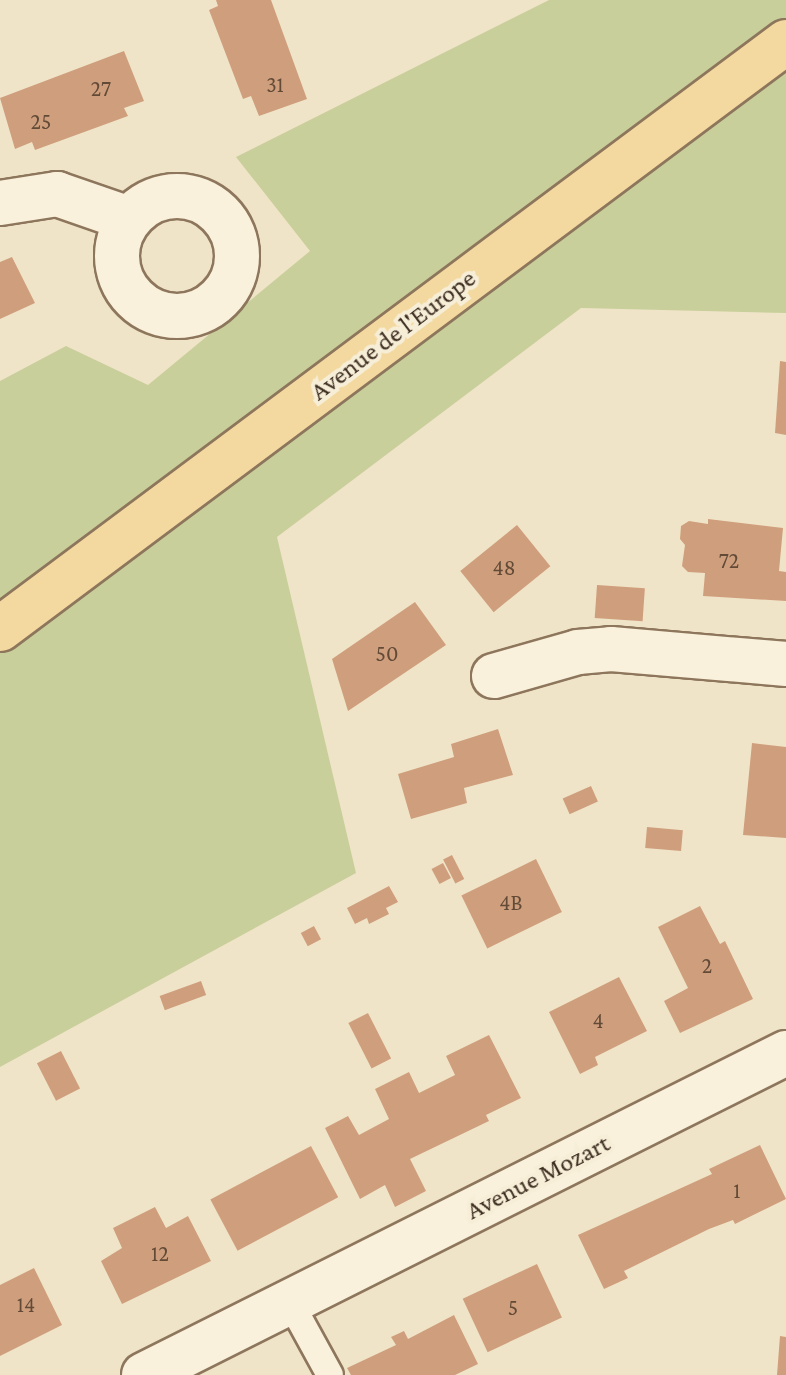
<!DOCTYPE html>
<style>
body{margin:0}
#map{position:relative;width:786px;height:1375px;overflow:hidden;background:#f0e4c8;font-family:"Crimson Pro",serif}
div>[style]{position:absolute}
.green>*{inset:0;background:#c9cf9b}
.building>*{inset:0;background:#cf9f7d;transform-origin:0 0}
.roads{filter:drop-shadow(2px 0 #8d765c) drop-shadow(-2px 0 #8d765c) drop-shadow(0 2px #8d765c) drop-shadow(0 -2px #8d765c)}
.service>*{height:26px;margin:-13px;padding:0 13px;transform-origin:13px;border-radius:13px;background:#faf1dc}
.minor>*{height:44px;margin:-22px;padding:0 22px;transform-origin:22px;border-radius:22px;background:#faf1dc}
.minor>.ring{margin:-22px;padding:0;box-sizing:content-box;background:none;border:44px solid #faf1dc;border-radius:50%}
.primary>*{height:44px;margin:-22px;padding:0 22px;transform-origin:22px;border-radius:22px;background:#f3d9a0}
span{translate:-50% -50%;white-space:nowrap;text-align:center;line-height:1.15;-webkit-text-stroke:8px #f7eed8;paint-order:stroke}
.number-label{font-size:22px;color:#624a37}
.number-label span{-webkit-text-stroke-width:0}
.street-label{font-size:26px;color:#3d2e20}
</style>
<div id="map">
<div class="green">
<i style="clip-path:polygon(549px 0,786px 0,786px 313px,581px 308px,277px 537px,356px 873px,0 1067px,0 381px,66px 346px,148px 385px,310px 251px,236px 157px)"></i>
</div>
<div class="building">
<i style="clip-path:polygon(216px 0,271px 0,307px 99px,259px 116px,251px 96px,243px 99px,209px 10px,218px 6px)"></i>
<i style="clip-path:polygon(124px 51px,144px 101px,124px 108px,128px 116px,35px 150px,32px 142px,15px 149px,0 98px)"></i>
<i style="clip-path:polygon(12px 257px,35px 303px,0 319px,0 262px)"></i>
<i style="clip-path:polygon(780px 361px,786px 362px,786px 435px,775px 433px)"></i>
<i style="clip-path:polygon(708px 519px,783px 528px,779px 571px,786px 572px,786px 601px,703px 596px,705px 573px,688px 572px,682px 566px,685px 545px,680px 539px,681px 526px,689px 521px,708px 524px)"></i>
<i style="left:517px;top:525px;width:53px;height:73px;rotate:51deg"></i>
<i style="left:597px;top:585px;width:48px;height:33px;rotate:4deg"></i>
<i style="clip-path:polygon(415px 602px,446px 645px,348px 711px,332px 659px)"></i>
<i style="clip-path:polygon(498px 729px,513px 775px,464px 788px,467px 803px,411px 819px,398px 774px,454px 757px,451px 744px)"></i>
<i style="clip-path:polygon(752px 743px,786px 747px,786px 838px,743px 835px)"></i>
<i style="left:591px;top:786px;width:17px;height:31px;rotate:66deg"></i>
<i style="left:647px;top:827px;width:36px;height:21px;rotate:5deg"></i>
<i style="left:452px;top:855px;width:27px;height:10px;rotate:63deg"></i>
<i style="left:536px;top:859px;width:59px;height:83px;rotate:64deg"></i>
<i style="left:443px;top:863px;width:17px;height:13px;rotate:62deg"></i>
<i style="clip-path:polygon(389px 886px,398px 902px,386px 908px,389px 914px,369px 924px,367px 918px,355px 924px,347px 908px)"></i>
<i style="clip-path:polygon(700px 906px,720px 944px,725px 941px,753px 999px,680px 1033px,664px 1001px,688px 988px,658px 927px)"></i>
<i style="left:314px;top:926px;width:15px;height:15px;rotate:62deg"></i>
<i style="clip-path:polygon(619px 977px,647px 1031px,595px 1057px,598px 1065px,580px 1074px,549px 1012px)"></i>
<i style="left:201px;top:981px;width:15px;height:44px;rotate:70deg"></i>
<i style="left:368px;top:1013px;width:51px;height:22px;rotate:63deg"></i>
<i style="clip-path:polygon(489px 1035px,521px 1098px,486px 1115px,489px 1121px,410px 1159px,426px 1191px,395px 1207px,385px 1185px,360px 1199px,325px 1128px,348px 1116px,359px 1135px,389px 1119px,375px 1089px,409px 1072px,419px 1093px,455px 1075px,446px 1056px)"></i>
<i style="left:61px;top:1051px;width:42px;height:27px;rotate:63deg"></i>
<i style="clip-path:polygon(760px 1145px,786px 1199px,735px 1224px,733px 1220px,709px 1229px,624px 1271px,628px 1278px,604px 1289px,578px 1235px,712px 1174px,709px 1169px)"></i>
<i style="left:311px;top:1146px;width:58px;height:114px;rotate:62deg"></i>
<i style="clip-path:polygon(155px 1207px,166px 1228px,188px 1216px,211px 1261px,122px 1304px,101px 1261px,122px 1248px,113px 1228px)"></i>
<i style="left:537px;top:1264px;width:59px;height:82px;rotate:65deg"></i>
<i style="clip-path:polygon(34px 1268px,62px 1325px,0 1356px,0 1285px)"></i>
<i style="clip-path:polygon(454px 1315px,478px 1364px,455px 1375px,351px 1375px,347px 1368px,396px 1345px,391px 1337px,404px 1331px,408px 1339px)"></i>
<i style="clip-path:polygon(780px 1336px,786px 1337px,786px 1375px,777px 1375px)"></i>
</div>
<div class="roads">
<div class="service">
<i style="left:290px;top:1302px;width:83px;rotate:61.3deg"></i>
</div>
<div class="minor">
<i class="ring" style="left:117px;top:196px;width:76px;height:76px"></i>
<i style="left:0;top:203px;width:58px;rotate:-9deg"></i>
<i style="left:57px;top:194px;width:76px;rotate:19.1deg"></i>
<i style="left:494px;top:676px;width:87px;rotate:-15.9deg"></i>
<i style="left:578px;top:652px;width:33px;rotate:-5deg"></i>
<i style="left:611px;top:649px;width:176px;rotate:4.9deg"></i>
<i style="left:144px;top:1375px;width:718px;rotate:-26.64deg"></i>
</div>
<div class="primary">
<i style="left:0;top:629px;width:981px;rotate:-36.75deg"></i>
</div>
</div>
<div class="number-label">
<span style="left:275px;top:85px">31</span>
<span style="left:101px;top:89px">27</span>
<span style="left:41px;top:122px">25</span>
<span style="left:729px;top:561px">72</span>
<span style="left:504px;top:568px">48</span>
<span style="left:387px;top:654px">50</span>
<span style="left:511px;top:903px">4B</span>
<span style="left:707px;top:966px">2</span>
<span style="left:598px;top:1021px">4</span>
<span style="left:737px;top:1191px">1</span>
<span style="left:160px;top:1254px">12</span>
<span style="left:26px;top:1305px">14</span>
<span style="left:513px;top:1308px">5</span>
</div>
<div class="street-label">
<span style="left:393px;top:335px;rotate:-37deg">Avenue de l'Europe</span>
<span style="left:538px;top:1177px;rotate:-27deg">Avenue Mozart</span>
</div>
</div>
